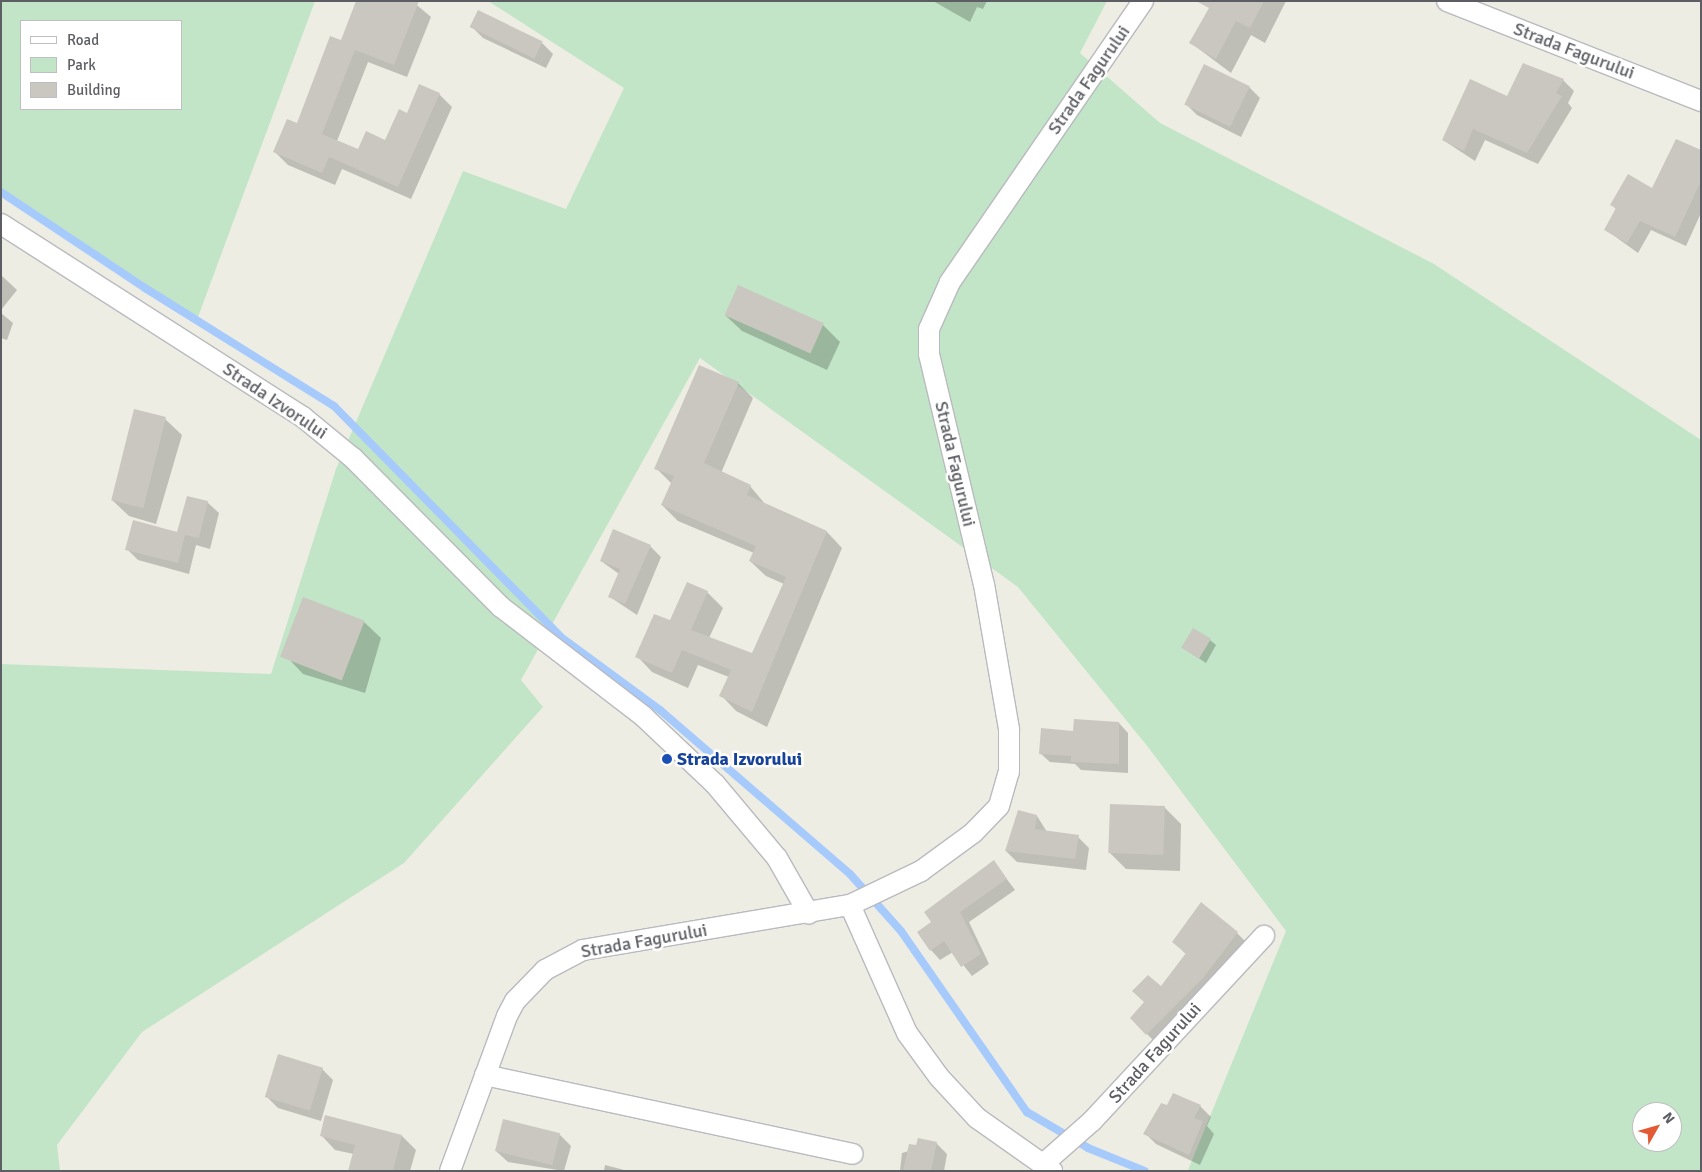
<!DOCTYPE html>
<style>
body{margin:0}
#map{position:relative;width:1702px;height:1172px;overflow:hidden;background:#eeede4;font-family:Signika,sans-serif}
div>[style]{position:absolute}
.green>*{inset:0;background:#c1e5c6}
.shadow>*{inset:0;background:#0003}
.stream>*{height:8px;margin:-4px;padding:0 4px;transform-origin:4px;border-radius:4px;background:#a6cafc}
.building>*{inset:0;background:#cac7c1;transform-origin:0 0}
.roads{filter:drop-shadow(1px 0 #b9babf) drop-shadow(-1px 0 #b9babf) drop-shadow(0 1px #b9babf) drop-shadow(0 -1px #b9babf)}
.street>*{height:20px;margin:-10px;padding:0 10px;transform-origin:10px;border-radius:10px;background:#fff}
.dots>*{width:14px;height:14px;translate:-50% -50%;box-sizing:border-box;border:2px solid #fff;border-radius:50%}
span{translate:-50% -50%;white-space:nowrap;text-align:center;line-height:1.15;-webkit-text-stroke:5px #fff;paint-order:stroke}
.street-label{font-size:18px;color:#5c5e64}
.transit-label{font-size:18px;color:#164399;font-weight:700}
.left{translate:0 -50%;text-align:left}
.frame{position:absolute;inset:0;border:2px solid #5c5e64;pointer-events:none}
.legend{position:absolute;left:20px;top:20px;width:162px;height:90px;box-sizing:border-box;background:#fff;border:1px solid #bebfc1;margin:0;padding:6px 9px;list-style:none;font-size:15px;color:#5c5e64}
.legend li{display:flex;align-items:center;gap:10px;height:25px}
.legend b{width:25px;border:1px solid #bebfc1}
.north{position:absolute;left:1632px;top:1102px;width:50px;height:50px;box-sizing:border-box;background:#fff;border:1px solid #bebfc1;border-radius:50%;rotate:52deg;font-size:14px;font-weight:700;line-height:20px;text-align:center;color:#5c5e64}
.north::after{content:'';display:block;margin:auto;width:18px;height:22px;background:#e35b35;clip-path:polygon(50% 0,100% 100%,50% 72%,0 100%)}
</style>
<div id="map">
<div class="green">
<i style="clip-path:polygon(evenodd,1px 1px,315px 1px,198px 317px,1px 196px,1px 1px,21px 21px,181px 21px,181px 109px,21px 109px,21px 21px)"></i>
<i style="clip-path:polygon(evenodd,488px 1px,1107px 1px,1080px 53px,1160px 123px,1434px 264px,1701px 440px,1701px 1171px,1188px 1170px,1286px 931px,1148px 747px,1018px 587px,700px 358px,521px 680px,543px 707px,404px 863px,142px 1032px,57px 1145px,60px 1171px,1px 1171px,1px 664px,271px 674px,336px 469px,463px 171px,566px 209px,624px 88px,488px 1px,1642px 1112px,1672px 1112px,1672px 1142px,1642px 1142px,1642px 1112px)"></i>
</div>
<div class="shadow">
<i style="clip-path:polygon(412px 1px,431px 17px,407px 77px,368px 62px,337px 141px,358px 150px,386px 142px,408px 114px,439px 94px,452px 107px,411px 199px,342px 169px,335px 185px,288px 165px,275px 152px,297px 125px,342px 42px)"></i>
<i style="clip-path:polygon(933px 1px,987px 1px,983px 9px,977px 7px,970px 22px)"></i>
<i style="clip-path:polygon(1213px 1px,1286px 1px,1265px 43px,1251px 35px,1231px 73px,1191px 43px)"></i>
<i style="clip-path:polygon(472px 27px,542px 43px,553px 54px,546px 68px,483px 38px)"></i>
<i style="clip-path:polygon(1563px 80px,1574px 91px,1568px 103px,1572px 108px,1538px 164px,1485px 140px,1475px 161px,1443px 140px,1507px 97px)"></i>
<i style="clip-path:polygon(1249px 87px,1260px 98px,1241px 137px,1197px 115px,1186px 104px)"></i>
<i style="clip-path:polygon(1701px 151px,1701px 213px,1686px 246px,1651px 230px,1638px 253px,1606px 230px,1617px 210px,1612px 205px,1653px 190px)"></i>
<i style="clip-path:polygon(1px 275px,17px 290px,1px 310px)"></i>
<i style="clip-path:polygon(1px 313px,13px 323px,7px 340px,1px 338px)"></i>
<i style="clip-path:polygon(725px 315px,823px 325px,840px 342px,827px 370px,742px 331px)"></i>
<i style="clip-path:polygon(738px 383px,753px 398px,721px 473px,750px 486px,765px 504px,827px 532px,842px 548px,767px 727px,736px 711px,721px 695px,729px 677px,698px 665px,688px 688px,652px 672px,637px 656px,707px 592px,723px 608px,709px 638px,752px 655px,784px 584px,766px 576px,750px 561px,754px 553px,678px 521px,662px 505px,672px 484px,656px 468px)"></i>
<i style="clip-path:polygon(165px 419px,182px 435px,156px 524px,129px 516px,112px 500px)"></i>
<i style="clip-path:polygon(207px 502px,219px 513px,210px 549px,196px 545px,189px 574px,138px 560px,127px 549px,178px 534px)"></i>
<i style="clip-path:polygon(650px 546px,661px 557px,637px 615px,610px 597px,619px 574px,601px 561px)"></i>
<i style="clip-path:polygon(364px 622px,381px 638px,365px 693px,303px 674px,287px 657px)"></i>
<i style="clip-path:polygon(1210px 640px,1216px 645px,1206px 663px,1183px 648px)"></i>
<i style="clip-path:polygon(1119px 723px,1128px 733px,1128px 773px,1081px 770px,1075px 764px,1050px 762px,1040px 753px,1074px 732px)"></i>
<i style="clip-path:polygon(1164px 807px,1181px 824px,1180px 871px,1126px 869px,1110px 853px)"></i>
<i style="clip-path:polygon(1037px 816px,1047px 832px,1078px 837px,1089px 848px,1086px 870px,1017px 862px,1006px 851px)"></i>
<i style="clip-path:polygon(994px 862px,1015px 890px,969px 922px,989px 964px,972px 976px,953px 952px,940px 960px,931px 950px,933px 923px)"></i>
<i style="clip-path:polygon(1237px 933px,1248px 944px,1158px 1045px,1131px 1018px,1162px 988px,1186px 954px,1173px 942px)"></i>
<i style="clip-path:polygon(322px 1069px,333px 1080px,321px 1121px,278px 1108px,267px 1097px)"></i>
<i style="clip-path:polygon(1200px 1106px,1211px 1117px,1207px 1126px,1214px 1134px,1200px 1165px,1156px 1144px,1145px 1133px,1168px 1107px)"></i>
<i style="clip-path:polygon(504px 1120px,560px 1135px,571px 1146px,564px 1171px,508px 1162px,496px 1151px)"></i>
<i style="clip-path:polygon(322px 1136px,402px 1136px,416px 1150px,410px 1171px,350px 1171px,354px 1154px,335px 1150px)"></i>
<i style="clip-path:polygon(936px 1143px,947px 1154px,944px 1171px,900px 1171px,902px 1153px)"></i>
<i style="clip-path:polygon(605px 1165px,628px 1171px,604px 1171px)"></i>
</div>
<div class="stream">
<i style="left:1px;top:192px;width:173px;rotate:33.7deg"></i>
<i style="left:145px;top:288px;width:223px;rotate:32deg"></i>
<i style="left:334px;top:406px;width:325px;rotate:45.5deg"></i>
<i style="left:562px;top:638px;width:122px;rotate:36.3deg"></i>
<i style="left:660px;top:710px;width:251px;rotate:40.8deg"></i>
<i style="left:850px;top:874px;width:76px;rotate:48.2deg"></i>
<i style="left:901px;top:931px;width:221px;rotate:55.2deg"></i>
<i style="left:1027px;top:1112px;width:71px;rotate:30.5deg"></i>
<i style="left:1088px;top:1148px;width:61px;rotate:22deg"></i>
</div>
<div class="building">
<i style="clip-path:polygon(356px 1px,419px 1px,394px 65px,355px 50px,322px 134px,358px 149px,366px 131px,385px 140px,399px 109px,407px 113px,419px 84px,440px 93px,398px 187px,329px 157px,322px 173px,273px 152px,287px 119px,297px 123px,330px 36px,341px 40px)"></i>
<i style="clip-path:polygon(1196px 1px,1264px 1px,1250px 28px,1236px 21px,1216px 59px,1189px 43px,1209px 8px)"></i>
<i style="left:478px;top:10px;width:72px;height:19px;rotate:26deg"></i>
<i style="clip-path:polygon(1523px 63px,1564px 79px,1556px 93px,1562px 96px,1527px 153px,1473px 129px,1464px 151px,1442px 140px,1470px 79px,1507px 96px)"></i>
<i style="left:1204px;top:64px;width:51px;height:45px;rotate:26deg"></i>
<i style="clip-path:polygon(1676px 139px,1701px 150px,1701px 181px,1675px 237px,1640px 221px,1627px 243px,1604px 230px,1616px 208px,1610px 205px,1628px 174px,1652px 188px)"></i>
<i style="left:738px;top:285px;width:94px;height:33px;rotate:24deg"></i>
<i style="clip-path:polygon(699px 365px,739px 382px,704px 463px,751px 485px,747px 495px,827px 531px,752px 712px,719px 696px,731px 670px,682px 650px,672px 673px,635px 657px,654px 614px,670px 620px,687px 582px,708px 591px,691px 630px,752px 653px,786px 577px,749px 561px,756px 546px,661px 505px,674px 476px,654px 469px)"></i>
<i style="left:134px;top:409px;width:33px;height:94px;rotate:14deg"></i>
<i style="clip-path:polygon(187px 496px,208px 501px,199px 538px,185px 535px,178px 563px,125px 550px,133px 520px,177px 532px)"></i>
<i style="clip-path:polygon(613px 529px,651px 545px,625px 604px,608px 597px,620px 569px,600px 561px)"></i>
<i style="left:303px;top:597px;width:66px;height:64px;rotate:21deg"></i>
<i style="left:1193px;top:628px;width:21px;height:23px;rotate:31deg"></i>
<i style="clip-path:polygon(1074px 719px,1119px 722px,1119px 764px,1071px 762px,1071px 756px,1039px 754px,1041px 728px,1073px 731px)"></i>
<i style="left:1110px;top:804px;width:55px;height:49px;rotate:2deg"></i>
<i style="clip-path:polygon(1018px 810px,1037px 815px,1035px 829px,1079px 835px,1075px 859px,1005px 851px)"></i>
<i style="clip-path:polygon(994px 860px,1007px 879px,960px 912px,981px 954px,961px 967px,944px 941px,930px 951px,917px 932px,931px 922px,924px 912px)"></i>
<i style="clip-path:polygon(1201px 902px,1238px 932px,1203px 978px,1146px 1035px,1130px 1018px,1144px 1002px,1132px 991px,1148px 975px,1161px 986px,1186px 953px,1172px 942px)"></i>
<i style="left:278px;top:1054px;width:47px;height:45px;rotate:17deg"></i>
<i style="clip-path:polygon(1173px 1093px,1201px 1105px,1194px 1118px,1203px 1121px,1189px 1155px,1143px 1134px,1161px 1103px,1167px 1105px)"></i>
<i style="clip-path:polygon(325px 1115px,402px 1135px,393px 1171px,348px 1171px,355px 1145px,320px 1136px)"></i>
<i style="left:503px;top:1119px;width:59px;height:33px;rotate:14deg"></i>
<i style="clip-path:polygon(918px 1138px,937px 1142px,931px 1171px,903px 1171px,909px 1144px,916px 1145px)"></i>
</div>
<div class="roads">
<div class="street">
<i style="left:1447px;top:1px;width:273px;rotate:21.5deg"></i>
<i style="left:1px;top:224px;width:358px;rotate:32.6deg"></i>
<i style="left:303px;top:417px;width:65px;rotate:39.4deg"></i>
<i style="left:353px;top:458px;width:210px;rotate:45.2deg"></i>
<i style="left:501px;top:607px;width:179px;rotate:37.5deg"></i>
<i style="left:643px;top:716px;width:99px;rotate:43.4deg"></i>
<i style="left:715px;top:784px;width:97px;rotate:50deg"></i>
<i style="left:777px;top:858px;width:64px;rotate:60.3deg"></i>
<i style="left:850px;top:905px;width:140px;rotate:66deg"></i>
<i style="left:907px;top:1033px;width:54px;rotate:54deg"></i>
<i style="left:939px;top:1077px;width:56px;rotate:47.2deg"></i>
<i style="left:977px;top:1118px;width:92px;rotate:35.2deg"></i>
<i style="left:485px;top:1075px;width:376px;rotate:12.1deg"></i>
<i style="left:1042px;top:1165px;width:67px;rotate:-41.3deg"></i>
<i style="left:1092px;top:1121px;width:253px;rotate:-47.1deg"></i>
<i style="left:450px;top:1171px;width:165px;rotate:-69.8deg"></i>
<i style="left:507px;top:1016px;width:17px;rotate:-62deg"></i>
<i style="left:515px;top:1001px;width:43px;rotate:-45.9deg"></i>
<i style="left:545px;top:970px;width:43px;rotate:-27.8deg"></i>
<i style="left:583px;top:950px;width:271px;rotate:-9.6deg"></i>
<i style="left:850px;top:905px;width:79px;rotate:-25.6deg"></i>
<i style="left:921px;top:871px;width:64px;rotate:-36.2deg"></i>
<i style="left:973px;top:833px;width:37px;rotate:-46deg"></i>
<i style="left:999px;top:806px;width:35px;rotate:-74deg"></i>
<i style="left:1009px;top:772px;width:43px;rotate:-90deg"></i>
<i style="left:1009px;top:729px;width:146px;rotate:-99.8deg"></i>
<i style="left:984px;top:585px;width:237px;rotate:-103.4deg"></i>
<i style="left:929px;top:354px;width:25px;rotate:-90deg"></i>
<i style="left:929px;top:329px;width:51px;rotate:-65.9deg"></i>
<i style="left:950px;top:282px;width:341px;rotate:-55.5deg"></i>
</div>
</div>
<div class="dots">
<i style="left:667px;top:759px;background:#1a4fb4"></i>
</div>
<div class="street-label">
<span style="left:1574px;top:51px;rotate:21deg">Strada Fagurului</span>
<span style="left:1089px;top:80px;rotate:-55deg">Strada Fagurului</span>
<span style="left:275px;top:401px;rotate:34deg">Strada Izvorului</span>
<span style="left:955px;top:464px;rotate:77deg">Strada Fagurului</span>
<span style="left:644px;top:941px;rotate:-10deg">Strada Fagurului</span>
<span style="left:1155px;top:1053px;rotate:-48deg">Strada Fagurului</span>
</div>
<div class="transit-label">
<span class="left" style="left:677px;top:759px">Strada Izvorului</span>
</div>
<div class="frame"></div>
<ul class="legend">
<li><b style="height:6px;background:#fff"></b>Road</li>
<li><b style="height:14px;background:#c1e5c6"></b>Park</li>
<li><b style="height:14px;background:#cac7c1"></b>Building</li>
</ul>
<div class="north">N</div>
</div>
